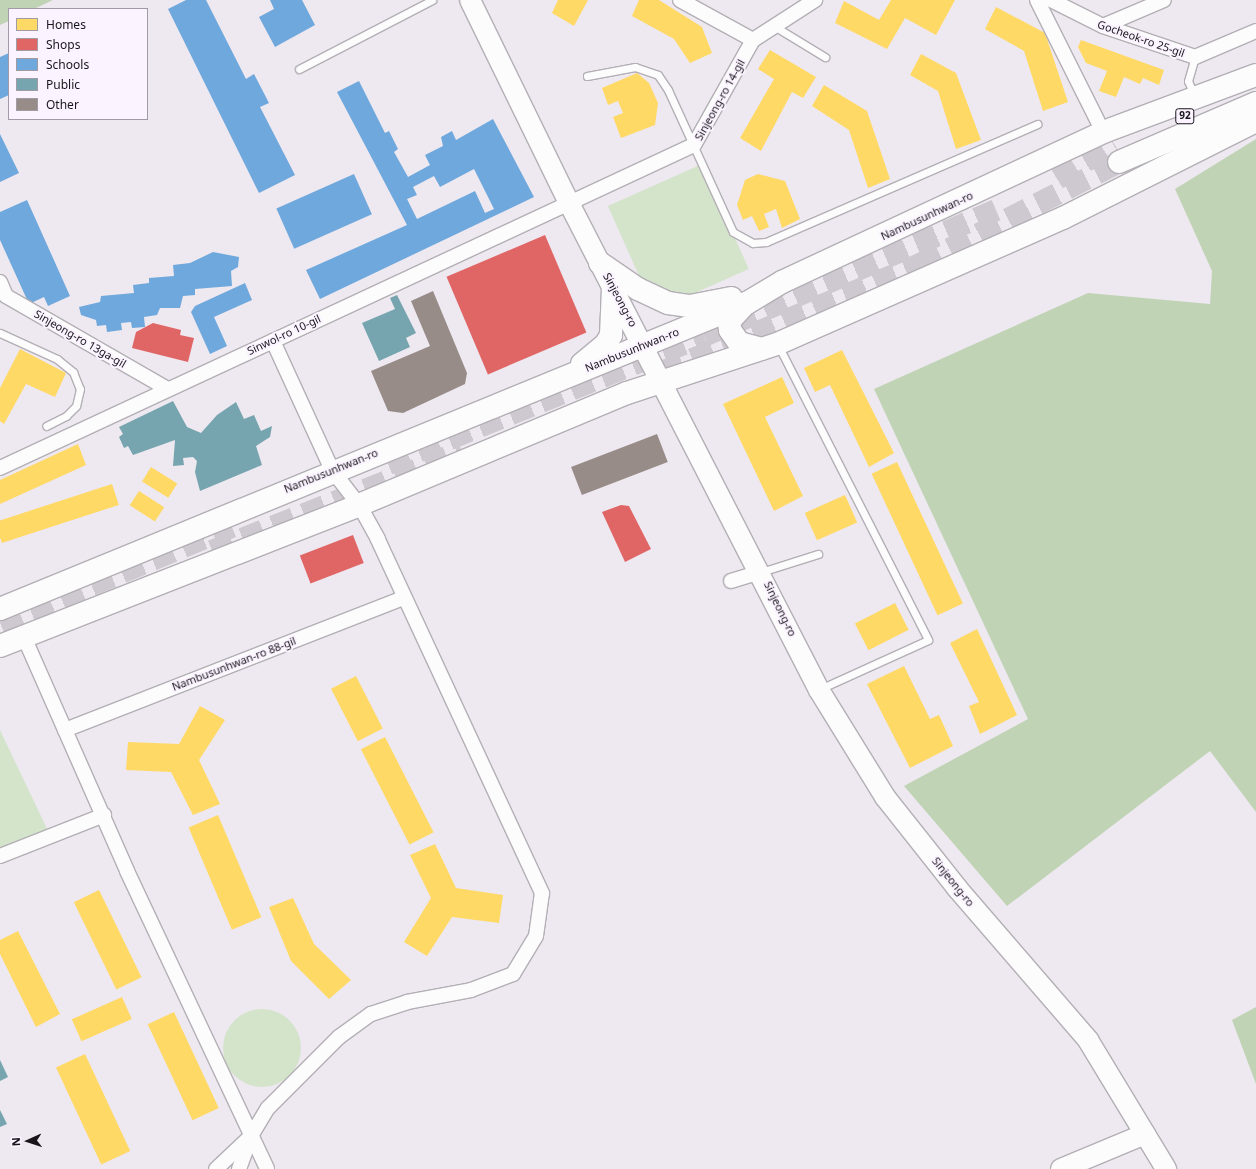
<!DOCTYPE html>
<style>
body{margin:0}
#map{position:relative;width:1256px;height:1169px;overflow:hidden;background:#eee8f0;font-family:"Noto Sans",sans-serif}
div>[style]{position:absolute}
.green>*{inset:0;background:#d4e4cb;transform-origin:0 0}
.round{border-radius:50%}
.forest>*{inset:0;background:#c0d4b5}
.homes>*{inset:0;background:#ffd966;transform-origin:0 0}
.shops>*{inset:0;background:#e06666;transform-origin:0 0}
.schools>*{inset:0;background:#6fa8dc;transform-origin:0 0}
.public>*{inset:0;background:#76a5af}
.building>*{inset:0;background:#978c88;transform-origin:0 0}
.primary-tunnel>*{height:22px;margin-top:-11px;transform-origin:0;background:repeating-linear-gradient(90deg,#cec8d0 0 22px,transparent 0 33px)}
.roads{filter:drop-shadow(1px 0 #b3afb5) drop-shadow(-1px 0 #b3afb5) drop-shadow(0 1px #b3afb5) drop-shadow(0 -1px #b3afb5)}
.lane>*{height:7px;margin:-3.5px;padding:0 3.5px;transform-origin:3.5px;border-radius:3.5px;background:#fcfcfd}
.street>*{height:14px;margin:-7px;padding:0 7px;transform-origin:7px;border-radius:7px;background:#fcfcfd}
.secondary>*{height:20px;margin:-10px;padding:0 10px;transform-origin:10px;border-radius:10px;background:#fcfcfd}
.primary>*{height:22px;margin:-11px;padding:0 11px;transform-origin:11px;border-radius:11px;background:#fcfcfd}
span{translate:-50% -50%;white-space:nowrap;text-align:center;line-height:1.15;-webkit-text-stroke:4px #fbf3ff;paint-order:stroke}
.shield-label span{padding:1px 3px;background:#fbf3ff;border:1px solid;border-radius:3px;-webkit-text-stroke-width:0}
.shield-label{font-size:10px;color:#19161b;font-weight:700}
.street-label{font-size:11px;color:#19161b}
.legend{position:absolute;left:8px;top:8px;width:140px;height:112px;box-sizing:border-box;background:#fbf3ff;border:1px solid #a19ba4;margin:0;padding:5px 7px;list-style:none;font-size:12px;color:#19161b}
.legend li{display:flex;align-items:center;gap:8px;height:20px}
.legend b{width:20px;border:1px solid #a19ba4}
.north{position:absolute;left:8px;top:1121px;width:40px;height:40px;-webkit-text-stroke:3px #fbf3ff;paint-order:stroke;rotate:267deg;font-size:11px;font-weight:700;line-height:16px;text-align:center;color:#19161b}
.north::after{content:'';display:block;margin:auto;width:14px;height:18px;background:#19161b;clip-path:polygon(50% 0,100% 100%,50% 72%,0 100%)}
</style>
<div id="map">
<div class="green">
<i style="left:702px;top:164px;width:115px;height:103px;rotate:66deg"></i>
<i style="clip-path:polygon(0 730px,50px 835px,0 856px)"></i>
<i class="round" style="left:223px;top:1009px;width:78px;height:78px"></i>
</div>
<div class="forest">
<i style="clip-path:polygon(0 0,53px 0,34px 9px,9px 9px,9px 21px,0 25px)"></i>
<i style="clip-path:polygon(1256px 139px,1256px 812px,1210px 751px,1007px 906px,904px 786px,1028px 719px,874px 389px,1088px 293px,1210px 304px,1212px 271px,1175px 189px)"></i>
<i style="clip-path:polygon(1256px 1007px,1256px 1084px,1232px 1020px)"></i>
</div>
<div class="homes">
<i style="clip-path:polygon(558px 0,588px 0,574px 26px,552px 13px)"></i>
<i style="clip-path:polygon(639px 0,659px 0,702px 27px,712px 53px,690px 63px,674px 39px,632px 16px)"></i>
<i style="clip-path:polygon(891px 0,955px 0,936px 35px,905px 18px,887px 49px,835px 23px,844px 1px,879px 20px)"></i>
<i style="clip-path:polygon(996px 7px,1045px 33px,1068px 102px,1043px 111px,1024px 51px,985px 29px)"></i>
<i style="clip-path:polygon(1081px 40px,1164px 70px,1159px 85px,1143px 78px,1140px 84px,1124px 77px,1116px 97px,1099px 91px,1107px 71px,1086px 63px,1078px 47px)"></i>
<i style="clip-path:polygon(770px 50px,816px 77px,803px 98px,792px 92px,761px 151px,740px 138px,774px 79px,758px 69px)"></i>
<i style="clip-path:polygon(921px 54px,956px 73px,981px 140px,956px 149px,938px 91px,910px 75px)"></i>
<i style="clip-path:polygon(637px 73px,649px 83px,658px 103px,655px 125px,621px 138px,613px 117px,623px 113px,618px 101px,608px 105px,602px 88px)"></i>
<i style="clip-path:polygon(824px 85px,867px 111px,890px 179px,868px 188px,849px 130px,812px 106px)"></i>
<i style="clip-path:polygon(758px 174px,785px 181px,800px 219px,782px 228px,776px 209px,764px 214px,769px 227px,759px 231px,752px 216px,743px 220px,737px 205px,745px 180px)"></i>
<i style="clip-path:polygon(20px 349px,66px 373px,55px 397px,26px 384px,4px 424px,0 421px,0 388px)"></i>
<i style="clip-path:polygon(842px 350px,894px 453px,869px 467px,830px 385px,815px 392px,804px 368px)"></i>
<i style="clip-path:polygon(782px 377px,794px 403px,765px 417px,803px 496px,774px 511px,723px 404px)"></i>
<i style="clip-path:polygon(78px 444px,86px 465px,0 504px,0 480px)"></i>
<i style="left:897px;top:462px;width:156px;height:28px;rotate:65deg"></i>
<i style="left:151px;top:467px;width:31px;height:17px;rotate:32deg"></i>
<i style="left:112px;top:484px;width:22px;height:123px;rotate:72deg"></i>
<i style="left:139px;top:491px;width:30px;height:17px;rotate:33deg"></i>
<i style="left:845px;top:495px;width:30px;height:44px;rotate:66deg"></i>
<i style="left:895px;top:603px;width:30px;height:45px;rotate:63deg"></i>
<i style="clip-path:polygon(977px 629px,1017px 715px,980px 734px,969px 706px,979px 702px,950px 643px)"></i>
<i style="clip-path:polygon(904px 666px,930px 719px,939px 715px,953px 746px,910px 768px,867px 684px)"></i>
<i style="left:356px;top:676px;width:59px;height:28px;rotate:63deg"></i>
<i style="clip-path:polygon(200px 706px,225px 720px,199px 760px,220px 804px,193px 815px,171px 772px,126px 770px,128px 742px,179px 744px)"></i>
<i style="left:385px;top:737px;width:107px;height:27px;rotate:63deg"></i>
<i style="left:218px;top:815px;width:111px;height:32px;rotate:67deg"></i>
<i style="clip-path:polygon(435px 844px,456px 888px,503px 895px,499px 923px,452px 917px,427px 956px,404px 942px,431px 898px,410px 855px)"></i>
<i style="left:99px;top:890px;width:97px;height:28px;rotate:64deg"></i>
<i style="clip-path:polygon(293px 898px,314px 944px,351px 980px,329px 999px,291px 961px,269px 907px)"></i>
<i style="clip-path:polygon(18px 931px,60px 1014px,36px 1027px,0 954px,0 940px)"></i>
<i style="left:122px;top:997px;width:24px;height:55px;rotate:66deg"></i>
<i style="left:174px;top:1012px;width:106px;height:29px;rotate:65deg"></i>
<i style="left:85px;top:1054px;width:107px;height:32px;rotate:65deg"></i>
</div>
<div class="shops">
<i style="left:545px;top:235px;width:106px;height:107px;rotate:67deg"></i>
<i style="clip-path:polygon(153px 323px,181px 330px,180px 335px,194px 338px,188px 362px,132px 348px,136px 332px)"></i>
<i style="clip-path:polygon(621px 505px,629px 506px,651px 549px,625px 562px,602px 512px)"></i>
<i style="left:353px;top:535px;width:30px;height:57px;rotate:69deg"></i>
</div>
<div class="schools">
<i style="clip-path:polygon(186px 0,206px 0,246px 79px,254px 74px,269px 103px,260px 107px,295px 175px,259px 193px,168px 9px)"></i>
<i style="clip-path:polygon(270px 0,302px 0,315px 25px,275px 47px,259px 17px,274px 9px)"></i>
<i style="clip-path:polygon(9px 53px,9px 95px,0 99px,0 57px)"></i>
<i style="clip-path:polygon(evenodd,359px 81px,385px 133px,389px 131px,398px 149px,394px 152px,408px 177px,430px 165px,425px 155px,443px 146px,441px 137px,452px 131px,456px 140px,493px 119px,534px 197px,320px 299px,306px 270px,407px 225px,337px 92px,359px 81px,474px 169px,494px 209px,485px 213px,475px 191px,417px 219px,407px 199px,417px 195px,413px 187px,434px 176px,440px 187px,474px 169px)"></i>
<i style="clip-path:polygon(0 134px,19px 173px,0 182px)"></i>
<i style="left:354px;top:174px;width:44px;height:85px;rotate:66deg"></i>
<i style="clip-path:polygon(27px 200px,70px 296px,48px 306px,44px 297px,29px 304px,0 240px,0 212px)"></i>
<i style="clip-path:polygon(213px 252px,239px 257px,238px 267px,231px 271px,232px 286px,195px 289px,195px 295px,183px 296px,180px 308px,160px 308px,157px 315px,144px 317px,145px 327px,132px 328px,131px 322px,121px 323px,122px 330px,107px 332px,106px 325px,97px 326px,96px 320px,81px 315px,79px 307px,100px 302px,101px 296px,134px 293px,133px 285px,149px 283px,149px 278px,174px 276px,173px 265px,190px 263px)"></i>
<i style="clip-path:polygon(245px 283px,252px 300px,214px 317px,227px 346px,210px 354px,191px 312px,195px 306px)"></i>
</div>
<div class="public">
<i style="clip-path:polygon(397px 295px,416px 333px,406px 338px,410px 347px,379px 361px,362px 323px,395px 309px,390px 298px)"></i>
<i style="clip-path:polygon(173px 401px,187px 427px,201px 433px,217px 415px,236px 402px,244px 419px,254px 415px,261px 431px,272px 426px,270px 437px,256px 446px,262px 465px,200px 491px,195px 472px,197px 461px,193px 457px,183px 458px,184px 465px,173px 466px,175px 440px,133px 455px,128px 446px,124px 448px,119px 437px,123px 434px,119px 427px)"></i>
<i style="clip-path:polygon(0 1060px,8px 1077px,0 1081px)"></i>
<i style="clip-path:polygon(0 1110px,7px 1124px,0 1127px)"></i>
</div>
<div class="building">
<i style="clip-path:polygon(433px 291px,467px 373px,465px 384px,403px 413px,388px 411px,371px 371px,430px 346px,411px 301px)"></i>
<i style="left:657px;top:434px;width:30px;height:92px;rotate:69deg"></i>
</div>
<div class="primary-tunnel">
<i style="left:1057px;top:179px;width:67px;rotate:-31.6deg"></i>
<i style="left:662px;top:372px;width:280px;rotate:-22.7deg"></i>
<i style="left:920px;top:264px;width:224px;rotate:-27.1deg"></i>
<i style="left:388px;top:464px;width:341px;rotate:-22.1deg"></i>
<i style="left:704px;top:336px;width:318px;rotate:-23.3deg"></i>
<i style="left:212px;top:551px;width:269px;rotate:-21.8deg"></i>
<i style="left:0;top:623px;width:251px;rotate:-22.5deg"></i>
</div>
<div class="roads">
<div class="lane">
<i style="left:774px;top:26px;width:60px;rotate:31.3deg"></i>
<i style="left:299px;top:69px;width:150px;rotate:-27.4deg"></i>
<i style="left:587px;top:76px;width:49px;rotate:-10.6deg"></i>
<i style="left:635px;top:67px;width:24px;rotate:19deg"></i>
<i style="left:658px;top:75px;width:18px;rotate:56deg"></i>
<i style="left:668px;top:90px;width:156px;rotate:65.4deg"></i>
<i style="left:733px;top:232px;width:23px;rotate:29deg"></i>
<i style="left:753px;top:243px;width:13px;rotate:-4deg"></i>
<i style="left:766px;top:242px;width:296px;rotate:-23.5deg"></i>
<i style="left:1194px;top:95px;width:15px;rotate:-113deg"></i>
<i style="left:1188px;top:81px;width:25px;rotate:-74deg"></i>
<i style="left:0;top:333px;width:63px;rotate:24.5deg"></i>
<i style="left:57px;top:359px;width:21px;rotate:39deg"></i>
<i style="left:73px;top:372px;width:18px;rotate:68deg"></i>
<i style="left:80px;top:389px;width:17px;rotate:103deg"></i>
<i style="left:76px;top:406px;width:14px;rotate:135deg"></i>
<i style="left:66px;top:416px;width:22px;rotate:153deg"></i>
<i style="left:778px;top:345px;width:331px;rotate:63deg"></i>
<i style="left:928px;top:640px;width:119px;rotate:155.6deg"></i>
<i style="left:761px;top:572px;width:60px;rotate:-17.5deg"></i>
</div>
<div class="street">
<i style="left:680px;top:0;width:83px;rotate:28.7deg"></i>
<i style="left:1037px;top:0;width:136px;rotate:63.4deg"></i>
<i style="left:1051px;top:0;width:58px;rotate:26.6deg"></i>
<i style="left:1103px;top:26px;width:97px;rotate:18.6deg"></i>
<i style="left:1195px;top:57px;width:66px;rotate:-23.1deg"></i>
<i style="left:1103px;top:26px;width:66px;rotate:-23.1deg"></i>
<i style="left:0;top:282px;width:15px;rotate:67deg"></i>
<i style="left:6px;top:296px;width:187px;rotate:29.9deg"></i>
<i style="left:0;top:468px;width:765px;rotate:-24.96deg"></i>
<i style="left:694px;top:145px;width:120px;rotate:-60.7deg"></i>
<i style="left:753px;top:40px;width:74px;rotate:-32.8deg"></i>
<i style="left:731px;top:581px;width:31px;rotate:-17deg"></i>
<i style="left:24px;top:637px;width:256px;rotate:66.2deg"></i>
<i style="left:127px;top:871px;width:329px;rotate:64.8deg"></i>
<i style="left:65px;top:730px;width:363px;rotate:-21.3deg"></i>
<i style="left:0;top:856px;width:112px;rotate:-21.5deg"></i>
<i style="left:216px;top:1169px;width:44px;rotate:-43.2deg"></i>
<i style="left:239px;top:1169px;width:35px;rotate:-70deg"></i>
<i style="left:251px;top:1136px;width:33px;rotate:-59deg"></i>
<i style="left:268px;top:1108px;width:100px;rotate:-45deg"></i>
<i style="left:339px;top:1037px;width:39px;rotate:-36deg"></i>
<i style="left:371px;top:1014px;width:38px;rotate:-18deg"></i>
<i style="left:407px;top:1002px;width:65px;rotate:-10.6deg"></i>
<i style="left:471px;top:990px;width:45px;rotate:-20.9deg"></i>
<i style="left:513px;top:974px;width:44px;rotate:-58.8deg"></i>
<i style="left:536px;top:936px;width:43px;rotate:-82.1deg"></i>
<i style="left:542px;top:893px;width:390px;rotate:-114.9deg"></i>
<i style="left:378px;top:539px;width:39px;rotate:-119deg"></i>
<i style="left:359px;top:505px;width:44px;rotate:-127.6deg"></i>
<i style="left:332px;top:470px;width:142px;rotate:-114.6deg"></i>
</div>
<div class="secondary">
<i style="left:470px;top:0;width:228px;rotate:64deg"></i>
<i style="left:570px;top:205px;width:545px;rotate:62.82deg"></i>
<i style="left:819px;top:690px;width:126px;rotate:58.3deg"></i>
<i style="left:885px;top:797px;width:116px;rotate:51.6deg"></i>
<i style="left:957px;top:888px;width:201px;rotate:49.2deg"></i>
<i style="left:1088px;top:1040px;width:151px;rotate:58.8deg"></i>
<i style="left:1061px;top:1169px;width:91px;rotate:-22.6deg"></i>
</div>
<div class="primary">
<i style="left:1119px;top:162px;width:149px;rotate:-23.3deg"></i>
<i style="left:600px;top:263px;width:46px;rotate:34.4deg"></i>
<i style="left:638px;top:289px;width:33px;rotate:25deg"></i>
<i style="left:668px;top:303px;width:22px;rotate:8deg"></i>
<i style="left:690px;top:306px;width:42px;rotate:-11deg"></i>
<i style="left:746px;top:303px;width:25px;rotate:133deg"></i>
<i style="left:729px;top:321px;width:9px;rotate:84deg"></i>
<i style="left:730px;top:330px;width:16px;rotate:55deg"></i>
<i style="left:739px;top:343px;width:23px;rotate:15deg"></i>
<i style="left:582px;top:364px;width:31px;rotate:-40deg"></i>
<i style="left:606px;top:344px;width:10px;rotate:-61deg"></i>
<i style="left:611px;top:335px;width:47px;rotate:-87.6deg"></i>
<i style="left:0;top:609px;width:807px;rotate:-22.28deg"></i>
<i style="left:747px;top:303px;width:41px;rotate:-31deg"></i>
<i style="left:782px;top:282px;width:357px;rotate:-25deg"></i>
<i style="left:1106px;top:131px;width:160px;rotate:-20.5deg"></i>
<i style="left:0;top:646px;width:386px;rotate:-21.4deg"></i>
<i style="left:359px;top:505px;width:290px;rotate:-22.7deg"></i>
<i style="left:627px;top:393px;width:158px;rotate:-18.1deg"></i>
<i style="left:777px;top:344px;width:313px;rotate:-23.8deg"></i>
<i style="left:1063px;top:218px;width:216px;rotate:-26.7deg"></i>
</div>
</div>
<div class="shield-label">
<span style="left:1185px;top:116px">92</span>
</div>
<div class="street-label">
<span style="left:1141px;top:39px;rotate:19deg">Gocheok-ro 25-gil</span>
<span style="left:720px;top:100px;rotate:-61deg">Sinjeong-ro 14-gil</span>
<span style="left:927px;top:216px;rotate:-25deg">Nambusunhwan-ro</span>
<span style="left:620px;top:300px;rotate:62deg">Sinjeong-ro</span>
<span style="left:284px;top:335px;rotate:-25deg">Sinwol-ro 10-gil</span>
<span style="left:80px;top:339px;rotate:30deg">Sinjeong-ro 13ga-gil</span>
<span style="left:632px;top:350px;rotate:-22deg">Nambusunhwan-ro</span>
<span style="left:331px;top:471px;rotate:-22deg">Nambusunhwan-ro</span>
<span style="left:780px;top:609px;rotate:64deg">Sinjeong-ro</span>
<span style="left:234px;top:664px;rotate:-21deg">Nambusunhwan-ro 88-gil</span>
<span style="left:953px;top:882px;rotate:51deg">Sinjeong-ro</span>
</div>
<ul class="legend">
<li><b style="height:11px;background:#ffd966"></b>Homes</li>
<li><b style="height:11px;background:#e06666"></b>Shops</li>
<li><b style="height:11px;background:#6fa8dc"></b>Schools</li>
<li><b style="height:11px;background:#76a5af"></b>Public</li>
<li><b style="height:11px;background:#978c88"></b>Other</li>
</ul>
<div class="north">N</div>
</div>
